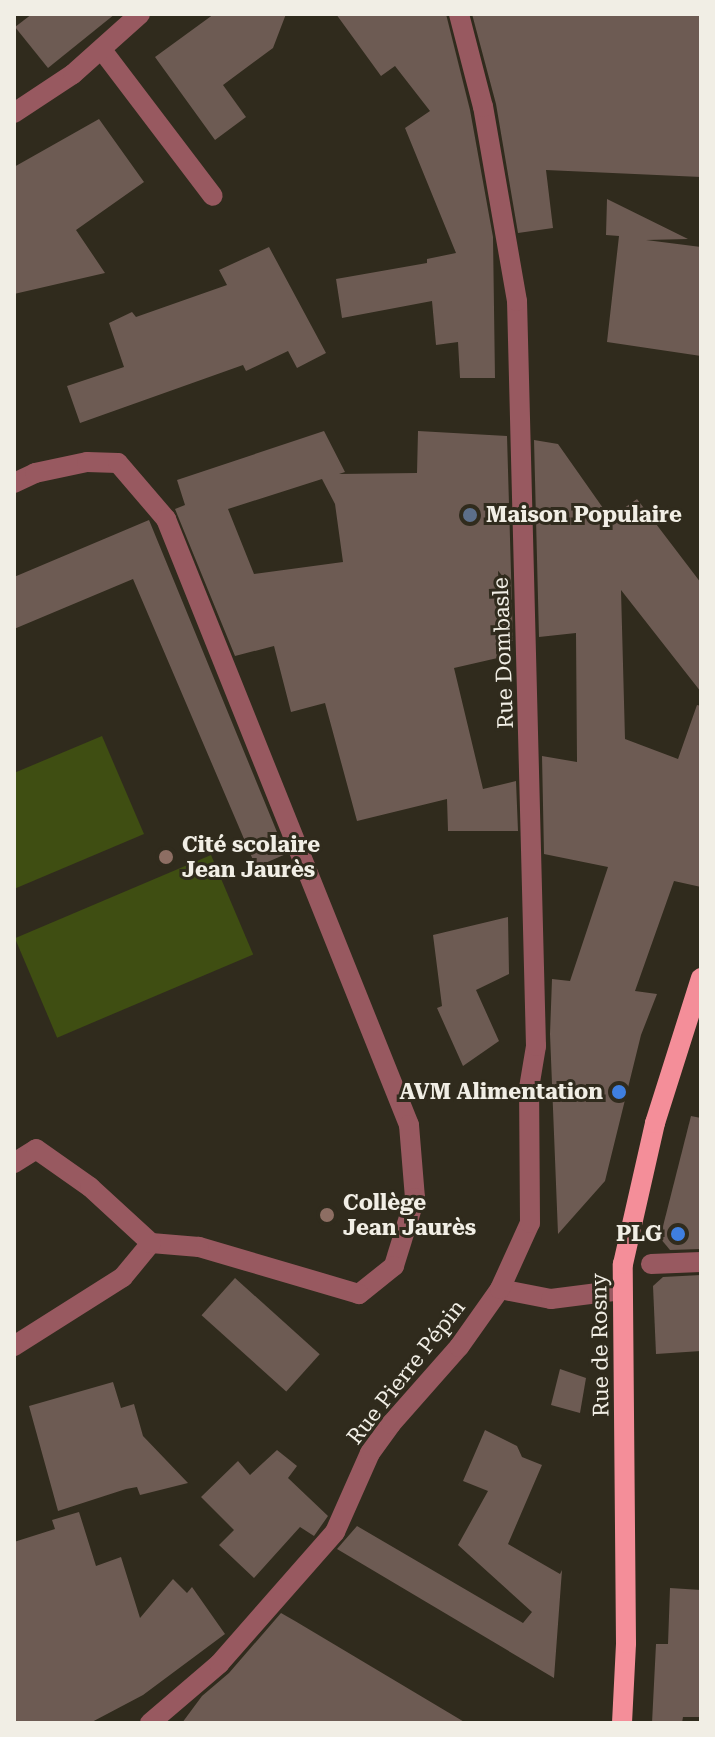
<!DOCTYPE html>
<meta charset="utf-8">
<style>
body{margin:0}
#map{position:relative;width:715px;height:1737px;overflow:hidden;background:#302b1d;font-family:"Roboto Serif",serif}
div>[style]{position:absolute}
.green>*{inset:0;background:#3f4e12;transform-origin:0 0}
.building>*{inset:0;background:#6d5b53;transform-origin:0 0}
.minor>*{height:20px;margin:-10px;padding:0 10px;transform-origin:10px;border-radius:10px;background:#985960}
.major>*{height:20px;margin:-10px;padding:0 10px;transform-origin:10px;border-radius:10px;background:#f48e99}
.dots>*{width:22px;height:22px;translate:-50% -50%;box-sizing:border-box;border:4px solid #302b1d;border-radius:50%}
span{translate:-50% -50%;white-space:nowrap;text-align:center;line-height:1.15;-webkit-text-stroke:6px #302b1d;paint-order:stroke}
.poi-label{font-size:22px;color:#f1eee5;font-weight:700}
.left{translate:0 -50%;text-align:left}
.right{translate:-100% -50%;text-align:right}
.street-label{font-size:22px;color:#f1eee5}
.frame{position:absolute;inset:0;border:16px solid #f1eee5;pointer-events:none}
</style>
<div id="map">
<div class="green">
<i style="clip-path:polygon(102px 736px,144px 834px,14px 889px,14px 773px)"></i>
<i style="left:211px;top:855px;width:108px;height:213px;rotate:67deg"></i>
</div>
<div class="building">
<i style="clip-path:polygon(32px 14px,115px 14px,48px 68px,15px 27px)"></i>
<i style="clip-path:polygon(214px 14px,286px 14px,273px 48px,223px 85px,246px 117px,215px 140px,155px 57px)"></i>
<i style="clip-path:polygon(336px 14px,446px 14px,470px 110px,493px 237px,495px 378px,460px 378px,458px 342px,436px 345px,432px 301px,342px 318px,336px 279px,427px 263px,427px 259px,456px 253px,405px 128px,430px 111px,395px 66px,381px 76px)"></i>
<i style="clip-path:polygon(472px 14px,701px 14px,701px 177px,546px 170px,553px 228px,518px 233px,496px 104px)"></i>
<i style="clip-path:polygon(99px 119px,144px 182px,76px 230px,105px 273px,14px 294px,14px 167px)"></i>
<i style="clip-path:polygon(607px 199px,688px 239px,646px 240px,701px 247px,701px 356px,607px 342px,619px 236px,606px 235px)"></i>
<i style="clip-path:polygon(269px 247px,326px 353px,297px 368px,288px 351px,246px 371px,243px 365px,80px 423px,67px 386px,124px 367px,109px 323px,132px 312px,136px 317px,227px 285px,219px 270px)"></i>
<i style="clip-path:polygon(evenodd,324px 431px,345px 472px,339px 474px,417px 473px,418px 431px,507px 436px,513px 641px,501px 642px,502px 657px,454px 668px,483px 789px,516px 781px,518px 831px,448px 831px,447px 799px,357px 821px,325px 703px,291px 712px,274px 646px,235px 656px,175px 509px,185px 505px,177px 480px,324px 431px,322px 479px,335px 504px,343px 562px,254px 574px,228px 509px,322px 479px)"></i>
<i style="clip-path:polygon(534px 440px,558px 444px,610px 518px,637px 499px,701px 583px,701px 692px,621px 590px,625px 739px,678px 759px,697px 705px,701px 706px,701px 887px,674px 881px,635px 991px,657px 994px,641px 1035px,605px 1181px,558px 1234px,550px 1034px,552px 979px,570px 981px,608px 867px,544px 854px,542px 756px,577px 762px,576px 633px,539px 637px)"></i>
<i style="clip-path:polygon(149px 520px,286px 854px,256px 867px,133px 579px,14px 629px,14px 577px)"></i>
<i style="clip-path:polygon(508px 917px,509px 974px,476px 990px,499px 1041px,463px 1066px,437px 1008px,442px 1006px,433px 935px)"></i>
<i style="clip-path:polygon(691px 1116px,701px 1118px,701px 1249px,670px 1250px,660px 1238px)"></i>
<i style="clip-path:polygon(701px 1275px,701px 1351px,656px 1354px,653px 1286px,663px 1277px)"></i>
<i style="left:235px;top:1278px;width:114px;height:50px;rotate:42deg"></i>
<i style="clip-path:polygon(560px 1369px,586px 1378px,580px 1413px,551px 1405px)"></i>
<i style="clip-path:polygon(113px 1382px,121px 1408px,134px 1404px,143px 1436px,188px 1483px,140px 1495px,137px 1487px,126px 1489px,58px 1511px,29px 1406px)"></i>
<i style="clip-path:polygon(485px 1430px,517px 1446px,522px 1457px,542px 1465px,508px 1544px,560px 1574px,562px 1570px,554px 1678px,337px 1549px,357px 1526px,523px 1623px,532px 1612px,458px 1545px,488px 1491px,463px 1481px)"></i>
<i style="clip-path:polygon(277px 1450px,297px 1466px,288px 1478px,328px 1516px,314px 1536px,300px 1527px,254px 1578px,219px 1545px,234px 1530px,201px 1497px,238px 1461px,250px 1475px)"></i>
<i style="clip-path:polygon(79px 1512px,96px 1566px,121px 1557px,140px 1618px,173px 1579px,187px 1593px,192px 1587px,225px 1634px,143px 1695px,90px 1723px,14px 1723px,14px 1542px,55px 1529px,52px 1520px)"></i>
<i style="clip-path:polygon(670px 1588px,701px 1590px,701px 1717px,683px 1717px,682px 1723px,652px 1723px,656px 1644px,668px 1644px)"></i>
<i style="clip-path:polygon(281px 1613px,295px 1621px,466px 1723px,182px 1723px,202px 1696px,229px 1673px)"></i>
</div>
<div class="minor">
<i style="left:102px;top:50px;width:183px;rotate:52.8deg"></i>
<i style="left:14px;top:113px;width:71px;rotate:-33.5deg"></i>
<i style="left:73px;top:74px;width:90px;rotate:-41.8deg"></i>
<i style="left:14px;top:483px;width:23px;rotate:-25deg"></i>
<i style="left:35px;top:473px;width:53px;rotate:-11.9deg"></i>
<i style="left:87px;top:462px;width:31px;rotate:2deg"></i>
<i style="left:118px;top:463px;width:74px;rotate:49.4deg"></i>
<i style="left:166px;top:519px;width:653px;rotate:68.15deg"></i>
<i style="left:409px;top:1125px;width:73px;rotate:85.3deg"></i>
<i style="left:415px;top:1198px;width:71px;rotate:107.2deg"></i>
<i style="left:394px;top:1266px;width:45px;rotate:141.3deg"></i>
<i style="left:359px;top:1294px;width:167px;rotate:-163.6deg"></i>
<i style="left:199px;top:1247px;width:48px;rotate:-175.2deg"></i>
<i style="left:151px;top:1243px;width:44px;rotate:129.5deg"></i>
<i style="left:123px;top:1277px;width:129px;rotate:147.7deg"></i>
<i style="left:14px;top:1163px;width:26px;rotate:-32deg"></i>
<i style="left:36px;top:1149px;width:66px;rotate:35.1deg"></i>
<i style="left:90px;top:1187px;width:83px;rotate:42.6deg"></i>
<i style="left:651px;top:1264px;width:50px;rotate:-2.3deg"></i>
<i style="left:500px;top:1289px;width:52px;rotate:11.1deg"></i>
<i style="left:551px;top:1299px;width:71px;rotate:-7.3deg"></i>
<i style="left:150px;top:1723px;width:91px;rotate:-40.5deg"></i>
<i style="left:219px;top:1664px;width:176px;rotate:-48.7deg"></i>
<i style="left:335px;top:1532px;width:86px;rotate:-66.1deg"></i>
<i style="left:370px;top:1453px;width:36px;rotate:-54deg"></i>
<i style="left:391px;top:1424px;width:103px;rotate:-48.6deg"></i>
<i style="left:459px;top:1347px;width:71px;rotate:-54.7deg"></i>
<i style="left:500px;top:1289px;width:72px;rotate:-65.6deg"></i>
<i style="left:530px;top:1223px;width:135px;rotate:-90.4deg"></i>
<i style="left:529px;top:1088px;width:43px;rotate:-80.5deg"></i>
<i style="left:536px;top:1046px;width:745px;rotate:-91.46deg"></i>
<i style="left:517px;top:301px;width:197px;rotate:-99.9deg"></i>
<i style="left:483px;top:107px;width:96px;rotate:-104.5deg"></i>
</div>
<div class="major">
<i style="left:622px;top:1723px;width:80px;rotate:-87.1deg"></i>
<i style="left:626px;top:1643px;width:379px;rotate:-90.5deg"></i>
<i style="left:623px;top:1264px;width:145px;rotate:-77.2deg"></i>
<i style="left:655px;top:1123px;width:152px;rotate:-72.4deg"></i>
</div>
<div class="dots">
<i style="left:470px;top:515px;background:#5c6f8a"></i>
<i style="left:166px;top:857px;background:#8d6e63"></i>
<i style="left:619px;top:1092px;background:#3f7fe0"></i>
<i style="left:327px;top:1215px;background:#8d6e63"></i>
<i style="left:678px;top:1234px;background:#3f7fe0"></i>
</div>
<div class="poi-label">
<span class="left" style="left:486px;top:515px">Maison Populaire</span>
<span class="left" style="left:182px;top:857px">Cité scolaire<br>Jean Jaurès</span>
<span class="right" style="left:603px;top:1092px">AVM Alimentation</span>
<span class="left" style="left:343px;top:1215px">Collège<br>Jean Jaurès</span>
<span class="right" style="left:662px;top:1234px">PLG</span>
</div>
<div class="street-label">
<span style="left:503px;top:653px;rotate:-92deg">Rue Dombasle</span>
<span style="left:600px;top:1345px;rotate:-91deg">Rue de Rosny</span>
<span style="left:406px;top:1372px;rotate:-52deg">Rue Pierre Pépin</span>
</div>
<div class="frame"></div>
</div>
